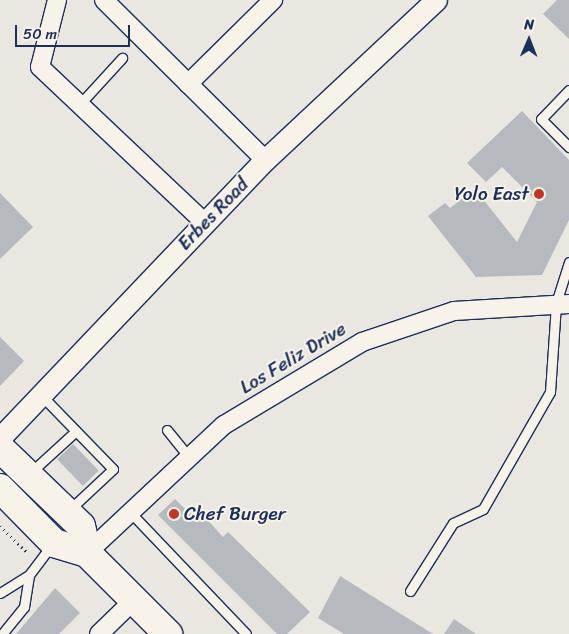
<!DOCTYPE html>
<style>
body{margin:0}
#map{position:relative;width:569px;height:634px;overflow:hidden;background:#eae7e0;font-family:Sriracha,sans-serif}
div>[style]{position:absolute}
.building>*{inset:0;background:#b6babf;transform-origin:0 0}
.path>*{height:2.5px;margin-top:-1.25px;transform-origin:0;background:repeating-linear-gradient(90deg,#1b2f5e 0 1px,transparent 0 5px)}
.roads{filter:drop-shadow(1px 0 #1b2f5e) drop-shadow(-1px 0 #1b2f5e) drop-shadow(0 1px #1b2f5e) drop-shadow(0 -1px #1b2f5e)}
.service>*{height:9px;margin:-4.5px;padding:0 4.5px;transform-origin:4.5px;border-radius:4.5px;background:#f7f3e8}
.minor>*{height:18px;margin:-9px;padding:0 9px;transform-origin:9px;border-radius:9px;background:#f7f3e8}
.tertiary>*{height:21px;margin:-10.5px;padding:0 10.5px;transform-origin:10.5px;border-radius:10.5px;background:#f7f3e8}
.primary>*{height:28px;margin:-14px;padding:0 14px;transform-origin:14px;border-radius:14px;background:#f7f3e8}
.dots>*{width:14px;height:14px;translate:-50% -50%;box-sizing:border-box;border:2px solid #f7f3e8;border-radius:50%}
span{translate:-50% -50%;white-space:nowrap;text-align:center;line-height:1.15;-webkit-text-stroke:4px #f7f3e8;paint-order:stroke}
.poi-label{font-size:19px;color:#1b2f5e}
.right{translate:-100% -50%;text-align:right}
.left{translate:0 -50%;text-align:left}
.street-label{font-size:19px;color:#1b2f5e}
.north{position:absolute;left:504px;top:15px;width:50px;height:50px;-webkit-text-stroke:4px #f7f3e8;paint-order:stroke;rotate:1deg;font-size:14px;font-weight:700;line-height:20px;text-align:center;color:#1b2f5e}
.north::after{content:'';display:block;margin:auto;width:18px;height:22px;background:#1b2f5e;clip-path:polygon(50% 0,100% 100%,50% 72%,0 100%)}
.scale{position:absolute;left:15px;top:25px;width:115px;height:22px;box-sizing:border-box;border:2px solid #1b2f5e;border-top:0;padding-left:6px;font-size:15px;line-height:18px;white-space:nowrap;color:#1b2f5e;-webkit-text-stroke:4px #f7f3e8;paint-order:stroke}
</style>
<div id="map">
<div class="building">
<i style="clip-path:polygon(557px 0,569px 0,569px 39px,543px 14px)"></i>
<i style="clip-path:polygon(522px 111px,569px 160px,569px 220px,542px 275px,476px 277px,428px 216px,445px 203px,450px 208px,475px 189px,517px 242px,537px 202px,502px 167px,486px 182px,467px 163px)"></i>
<i style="clip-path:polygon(0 193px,33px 227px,0 259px)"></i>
<i style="clip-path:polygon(0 337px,24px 361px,0 386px)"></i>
<i style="left:73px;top:444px;width:37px;height:22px;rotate:46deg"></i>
<i style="clip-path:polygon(175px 499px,190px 514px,197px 508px,223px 537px,228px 532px,310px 612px,287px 634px,277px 634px,158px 515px)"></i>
<i style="clip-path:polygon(340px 576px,433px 634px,344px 634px,318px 618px)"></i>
<i style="clip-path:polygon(55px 588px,80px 613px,59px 634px,16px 634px)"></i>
<i style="clip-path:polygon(454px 619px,476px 634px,444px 634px)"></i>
</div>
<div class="path">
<i style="left:0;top:526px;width:39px;rotate:44deg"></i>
</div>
<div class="roads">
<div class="service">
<i style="left:569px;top:90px;width:40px;rotate:134deg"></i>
<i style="left:541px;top:119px;width:40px;rotate:45deg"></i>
<i style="left:79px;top:105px;width:64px;rotate:-47.5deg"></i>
<i style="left:41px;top:395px;width:103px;rotate:45.8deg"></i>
<i style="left:113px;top:469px;width:60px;rotate:137deg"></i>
<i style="left:167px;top:430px;width:32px;rotate:51deg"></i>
<i style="left:30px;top:473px;width:62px;rotate:-42.4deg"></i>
<i style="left:130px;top:512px;width:168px;rotate:46.4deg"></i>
<i style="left:410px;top:591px;width:80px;rotate:-57.7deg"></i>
<i style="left:453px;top:523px;width:33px;rotate:-25deg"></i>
<i style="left:483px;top:509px;width:135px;rotate:-60.2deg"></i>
<i style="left:550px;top:392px;width:89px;rotate:-86.1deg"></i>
<i style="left:556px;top:303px;width:43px;rotate:-72.4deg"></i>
<i style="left:0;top:593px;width:34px;rotate:-32deg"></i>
<i style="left:29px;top:575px;width:38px;rotate:-53deg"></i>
<i style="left:2px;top:634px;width:35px;rotate:-51deg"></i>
<i style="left:24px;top:607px;width:32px;rotate:-81deg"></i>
</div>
<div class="minor">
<i style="left:57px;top:0;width:69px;rotate:104.2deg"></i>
<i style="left:40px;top:67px;width:226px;rotate:43.4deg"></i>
<i style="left:104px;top:0;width:227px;rotate:44.8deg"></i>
<i style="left:188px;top:84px;width:120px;rotate:-44.7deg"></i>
<i style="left:87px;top:553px;width:187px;rotate:-43.1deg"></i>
<i style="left:224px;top:425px;width:161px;rotate:-31deg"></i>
<i style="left:362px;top:342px;width:97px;rotate:-18.6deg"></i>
<i style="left:454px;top:311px;width:115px;rotate:-3.5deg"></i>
<i style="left:99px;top:634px;width:49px;rotate:-44.2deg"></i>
</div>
<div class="tertiary">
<i style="left:0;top:438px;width:384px;rotate:-46.4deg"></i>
<i style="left:265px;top:160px;width:234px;rotate:-43.1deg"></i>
</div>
<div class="primary">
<i style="left:0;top:448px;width:112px;rotate:43.9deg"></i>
<i style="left:81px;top:526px;width:28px;rotate:77deg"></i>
<i style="left:0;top:488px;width:77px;rotate:45.5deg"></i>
<i style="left:54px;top:543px;width:34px;rotate:17deg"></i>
<i style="left:87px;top:553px;width:115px;rotate:45deg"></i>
</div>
</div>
<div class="dots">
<i style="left:539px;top:194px;background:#c8321e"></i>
<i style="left:174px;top:514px;background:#c8321e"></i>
</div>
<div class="poi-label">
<span class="right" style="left:529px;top:194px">Yolo East</span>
<span class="left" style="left:184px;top:514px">Chef Burger</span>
</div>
<div class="street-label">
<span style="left:213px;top:214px;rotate:-46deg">Erbes Road</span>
<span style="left:293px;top:358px;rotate:-31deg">Los Feliz Drive</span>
</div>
<div class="north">N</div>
<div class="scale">50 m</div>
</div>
